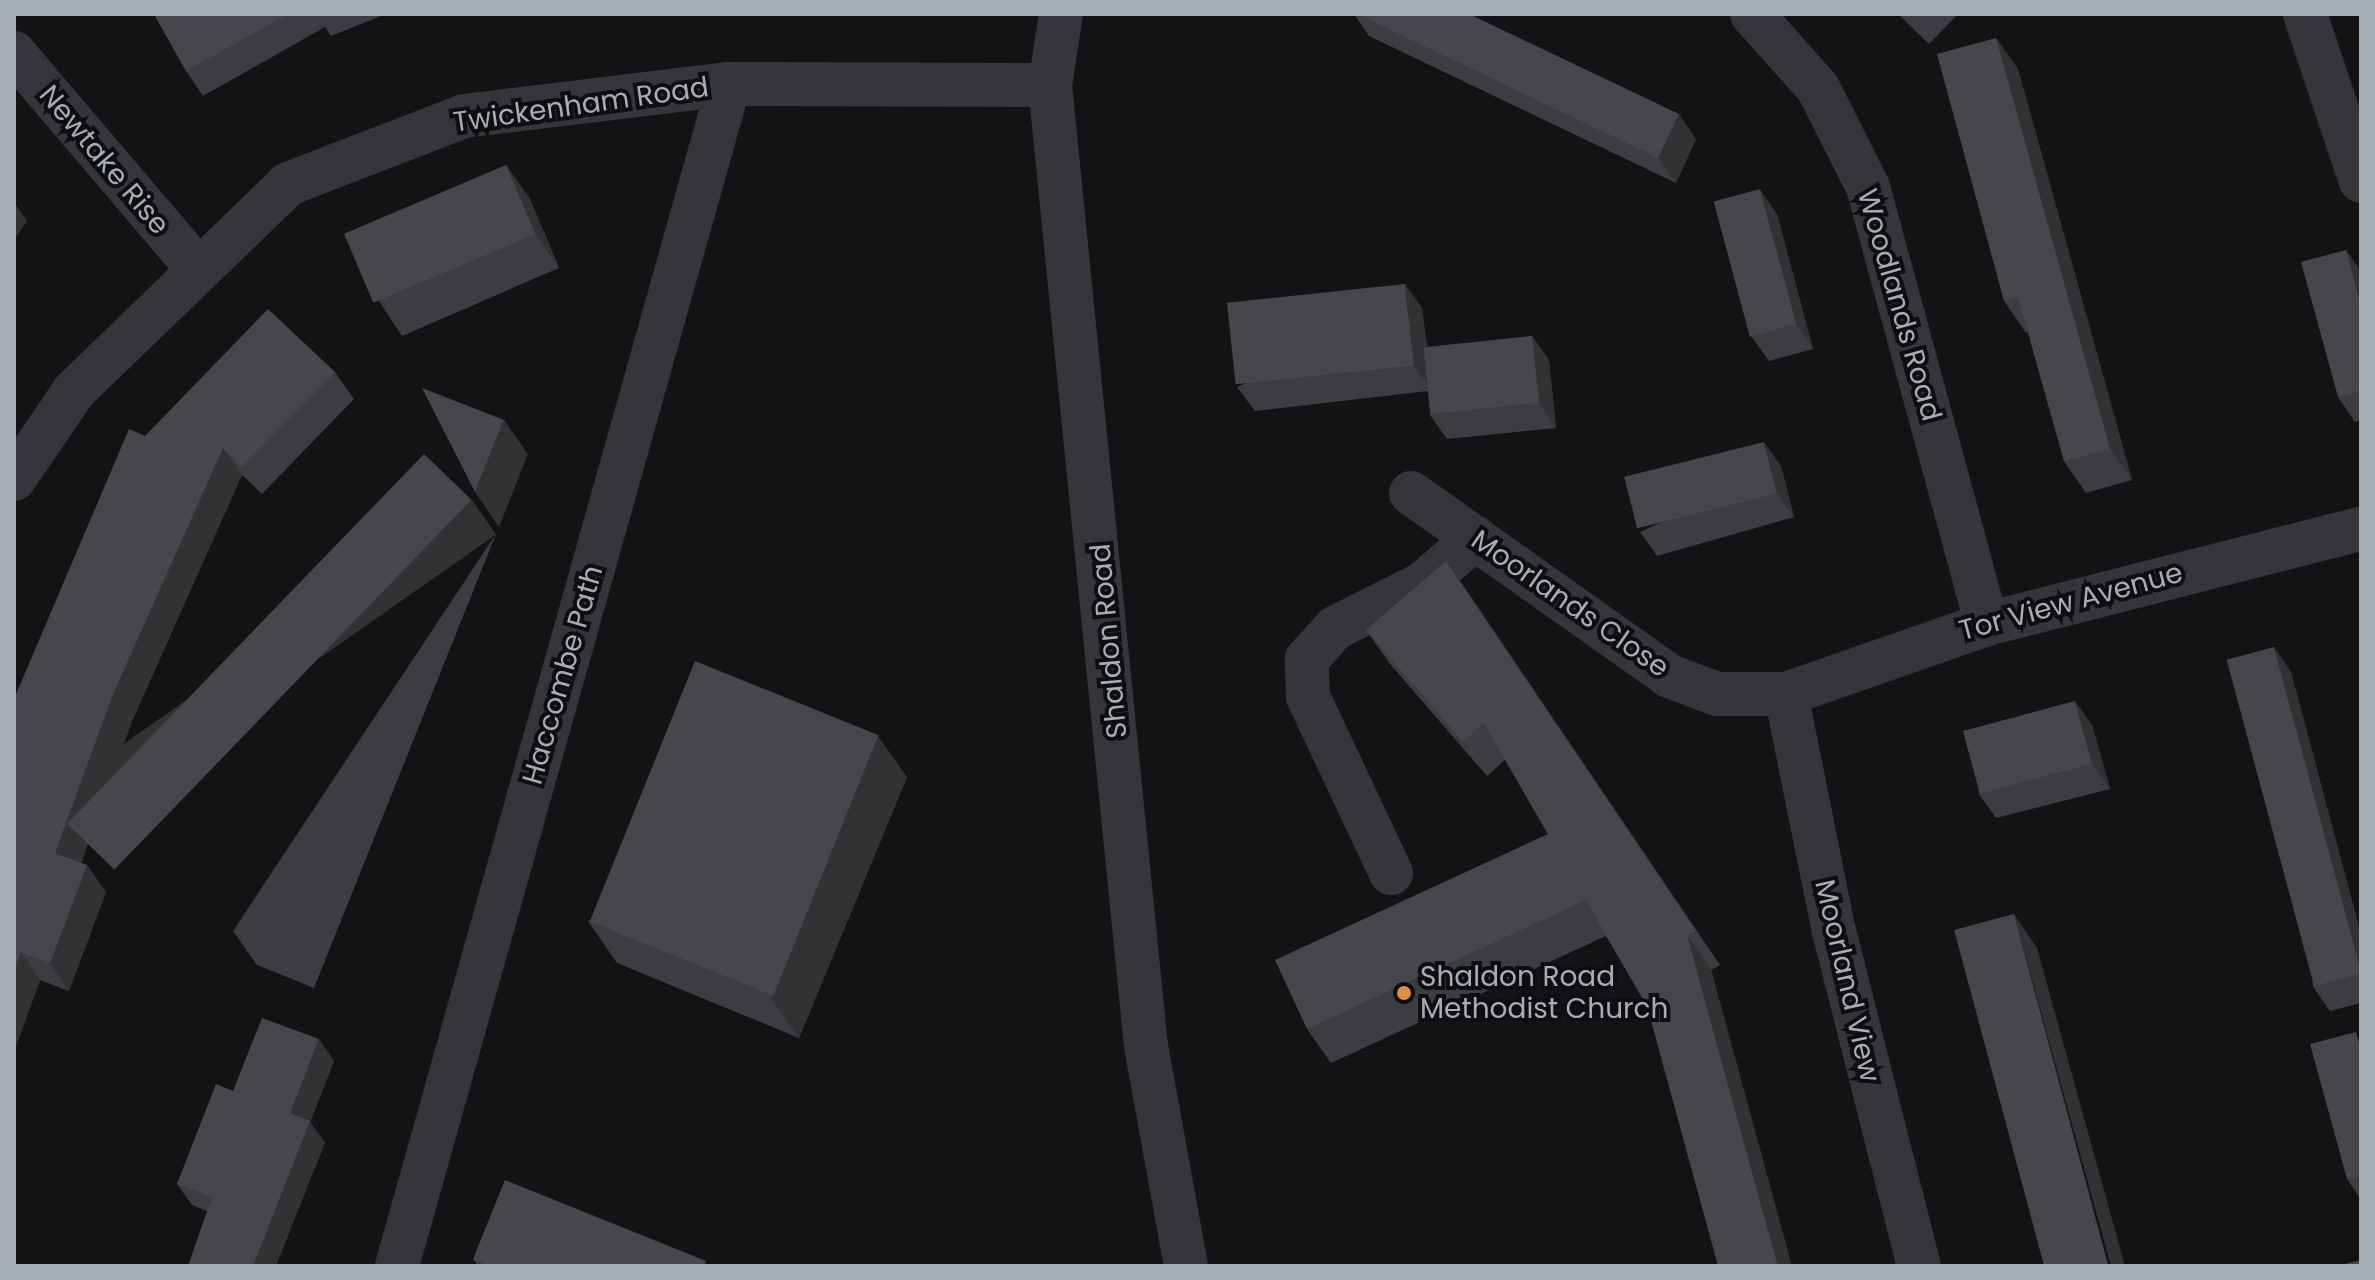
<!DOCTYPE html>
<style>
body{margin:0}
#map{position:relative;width:2375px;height:1280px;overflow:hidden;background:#131315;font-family:Poppins,sans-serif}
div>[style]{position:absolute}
.minor>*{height:44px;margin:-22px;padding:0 22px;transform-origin:22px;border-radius:22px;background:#343639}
.wall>*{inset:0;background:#3b3d40}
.shaded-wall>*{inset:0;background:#303234;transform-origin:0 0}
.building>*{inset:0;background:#45474a;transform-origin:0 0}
.dots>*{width:22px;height:22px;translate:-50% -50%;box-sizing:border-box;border:4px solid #0e0e10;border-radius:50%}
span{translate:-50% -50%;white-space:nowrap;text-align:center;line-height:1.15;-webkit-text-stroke:8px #0e0e10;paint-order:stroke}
.street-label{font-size:28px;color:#a6adb4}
.poi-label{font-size:28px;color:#a6adb4}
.left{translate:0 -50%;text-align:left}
.frame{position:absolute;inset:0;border:16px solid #a6adb4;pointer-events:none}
</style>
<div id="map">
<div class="minor">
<i style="left:1061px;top:14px;width:72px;rotate:98.8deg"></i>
<i style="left:1050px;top:85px;width:966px;rotate:84.3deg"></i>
<i style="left:1146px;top:1046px;width:224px;rotate:79.7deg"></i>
<i style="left:1752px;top:14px;width:99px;rotate:48.3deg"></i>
<i style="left:1818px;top:88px;width:111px;rotate:63.2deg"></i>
<i style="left:1868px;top:187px;width:453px;rotate:74.8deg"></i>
<i style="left:2305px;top:14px;width:176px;rotate:71.5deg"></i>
<i style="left:14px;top:53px;width:280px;rotate:49.6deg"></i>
<i style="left:14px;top:479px;width:107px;rotate:-55.7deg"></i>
<i style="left:74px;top:391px;width:298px;rotate:-44deg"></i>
<i style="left:288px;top:184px;width:189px;rotate:-21.1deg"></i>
<i style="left:464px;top:116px;width:267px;rotate:-6.9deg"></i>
<i style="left:729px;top:84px;width:321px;rotate:0.2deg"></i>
<i style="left:1411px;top:493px;width:316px;rotate:35.3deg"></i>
<i style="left:1669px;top:676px;width:51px;rotate:20.6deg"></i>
<i style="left:1717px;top:694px;width:69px"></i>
<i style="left:1786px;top:694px;width:213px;rotate:-19.2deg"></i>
<i style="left:1987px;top:624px;width:386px;rotate:-14.3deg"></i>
<i style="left:1786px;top:694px;width:242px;rotate:78.6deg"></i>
<i style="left:1834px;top:931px;width:346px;rotate:75.8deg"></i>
<i style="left:1391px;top:873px;width:195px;rotate:-115.2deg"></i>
<i style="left:1308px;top:697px;width:38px;rotate:-92deg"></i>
<i style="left:1307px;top:659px;width:42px;rotate:-47.9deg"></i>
<i style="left:1335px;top:628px;width:97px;rotate:-26.8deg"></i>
<i style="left:1422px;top:584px;width:71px;rotate:-40.4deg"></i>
<i style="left:397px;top:1266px;width:1228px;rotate:-74.31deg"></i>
</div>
<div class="wall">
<i style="clip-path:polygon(154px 14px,386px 14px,331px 36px,325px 27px,203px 96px,186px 71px)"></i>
<i style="clip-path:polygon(1354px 14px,1469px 14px,1696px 139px,1676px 183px,1369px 36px)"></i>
<i style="clip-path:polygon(1898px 14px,1958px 14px,1929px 44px)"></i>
<i style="clip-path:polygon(1996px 38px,2018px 69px,2132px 480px,2086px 493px,2064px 461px,2028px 332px,2026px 333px,2004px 301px)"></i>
<i style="clip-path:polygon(506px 165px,530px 199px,559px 268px,402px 336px,379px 301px)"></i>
<i style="clip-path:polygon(1777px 214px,1813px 349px,1769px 361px,1751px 336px)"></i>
<i style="clip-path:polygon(2346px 250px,2361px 272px,2361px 420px,2355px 422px,2338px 397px)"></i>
<i style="clip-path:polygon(1422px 308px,1427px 347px,1532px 336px,1549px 360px,1556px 428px,1447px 439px,1430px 415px,1428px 391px,1255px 411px,1237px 387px)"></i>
<i style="clip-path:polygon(335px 372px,354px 399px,262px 494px,242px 475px,132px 721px,81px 863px,106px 892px,69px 991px,40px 980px,14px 1051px,14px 699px,145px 436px)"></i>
<i style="clip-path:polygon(1781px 466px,1794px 517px,1657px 556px,1640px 532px)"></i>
<i style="clip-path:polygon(496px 534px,314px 988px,257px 965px,233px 931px)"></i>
<i style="clip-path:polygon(1446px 561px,1720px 965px,1647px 1006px,1606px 936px,1331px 1063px,1307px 1029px,1548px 834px,1505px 760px,1487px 776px,1390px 664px,1366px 630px)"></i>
<i style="clip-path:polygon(2291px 672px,2361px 935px,2361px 1003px,2330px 1011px,2313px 987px)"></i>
<i style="clip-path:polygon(2092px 725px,2110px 789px,1996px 818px,1979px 794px)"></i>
<i style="clip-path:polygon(907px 777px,799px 1038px,617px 963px,588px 921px)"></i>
<i style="clip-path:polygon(2361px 1038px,2361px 1200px,2347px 1179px)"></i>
<i style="clip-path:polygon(334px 1061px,310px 1122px,325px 1143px,207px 1211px,192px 1205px,177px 1184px,233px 1091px)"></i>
<i style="clip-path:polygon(473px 1259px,710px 1266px,478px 1266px)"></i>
</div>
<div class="shaded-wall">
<i style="clip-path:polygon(1996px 38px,2018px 69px,2132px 480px,2110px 449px)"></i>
<i style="clip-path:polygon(1679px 114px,1696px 139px,1676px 183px,1658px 158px)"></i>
<i style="clip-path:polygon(506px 165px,530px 199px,559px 268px,535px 234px)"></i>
<i style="clip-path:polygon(1760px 189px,1777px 214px,1813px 349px,1796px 324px)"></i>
<i style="clip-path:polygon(14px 202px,27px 221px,14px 240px)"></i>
<i style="clip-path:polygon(2346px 250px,2361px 272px,2361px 306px)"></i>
<i style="clip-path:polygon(1405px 284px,1422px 308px,1432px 390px,1414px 366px)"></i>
<i style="clip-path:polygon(1532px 336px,1549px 360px,1556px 428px,1539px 403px)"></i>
<i style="clip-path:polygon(504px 420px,528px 454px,499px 527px,475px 492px)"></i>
<i style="clip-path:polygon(1764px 442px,1781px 466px,1794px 517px,1777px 493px)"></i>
<i style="clip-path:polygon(223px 448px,242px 475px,132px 721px,74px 881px,55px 853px,113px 694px)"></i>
<i style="left:472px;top:500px;width:42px;height:489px;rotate:55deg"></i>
<i style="clip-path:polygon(1446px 561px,1470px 595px,1720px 965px,1696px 931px)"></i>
<i style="clip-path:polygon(2274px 647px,2291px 672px,2361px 935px,2361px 974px)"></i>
<i style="clip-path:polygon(2075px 701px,2092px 725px,2110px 789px,2092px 764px)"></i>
<i style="clip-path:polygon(878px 736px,907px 777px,799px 1038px,770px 997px)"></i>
<i style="clip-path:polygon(87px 865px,106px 892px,69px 991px,50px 963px)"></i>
<i style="clip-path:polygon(2014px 914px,2037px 948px,2125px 1266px,2111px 1266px)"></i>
<i style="clip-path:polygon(1687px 935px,1711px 969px,1792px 1266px,1778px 1266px)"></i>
<i style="clip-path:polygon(21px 952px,40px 980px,14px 1051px,14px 971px)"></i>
<i style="clip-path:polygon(319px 1039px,334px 1061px,310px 1122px,325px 1143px,276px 1266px,253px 1266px,290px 1113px)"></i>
</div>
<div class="building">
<i style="clip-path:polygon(154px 14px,288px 14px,186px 71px)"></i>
<i style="clip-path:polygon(1357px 14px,1469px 14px,1679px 114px,1658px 158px)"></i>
<i style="clip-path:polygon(1996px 38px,2110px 449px,2064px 461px,2018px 297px,2004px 301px,1937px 54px)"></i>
<i style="left:506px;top:165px;width:75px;height:176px;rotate:67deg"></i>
<i style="left:1760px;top:189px;width:140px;height:48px;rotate:75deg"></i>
<i style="clip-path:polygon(2346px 250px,2361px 306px,2361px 391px,2338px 397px,2301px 262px)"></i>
<i style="left:1405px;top:284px;width:82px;height:179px;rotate:84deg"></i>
<i style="clip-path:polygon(268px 309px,335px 372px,242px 467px,223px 448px,113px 694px,55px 853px,87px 865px,50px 963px,21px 952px,14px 971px,14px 699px,129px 429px,145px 436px)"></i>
<i style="left:1532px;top:336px;width:67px;height:109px;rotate:84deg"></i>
<i style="clip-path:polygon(422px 388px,504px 420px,475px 492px)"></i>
<i style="left:1764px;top:442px;width:53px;height:144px;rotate:76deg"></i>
<i style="left:424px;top:454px;width:66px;height:514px;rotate:44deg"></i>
<i style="clip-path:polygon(1446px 561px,1696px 931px,1687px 935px,1778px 1266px,1718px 1266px,1647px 1006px,1586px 900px,1307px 1029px,1275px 960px,1548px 834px,1484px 723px,1463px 742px,1366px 630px)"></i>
<i style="left:2274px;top:647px;width:338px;height:49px;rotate:75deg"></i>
<i style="left:695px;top:661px;width:198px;height:281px;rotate:22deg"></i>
<i style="left:2075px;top:701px;width:65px;height:116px;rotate:75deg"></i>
<i style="left:2014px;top:914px;width:365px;height:62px;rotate:75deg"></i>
<i style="clip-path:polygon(262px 1018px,319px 1039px,290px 1113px,310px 1121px,253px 1266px,188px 1266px,212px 1197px,177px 1184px,216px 1084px,233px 1091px)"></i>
<i style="clip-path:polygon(2356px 1032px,2361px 1049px,2361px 1176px,2347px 1179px,2310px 1044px)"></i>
<i style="clip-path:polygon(505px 1180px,706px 1261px,704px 1266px,490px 1266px,473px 1259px)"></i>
<i style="clip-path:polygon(2361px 1260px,2361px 1266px,2337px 1266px)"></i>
</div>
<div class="dots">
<i style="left:1404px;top:993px;background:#e18d3f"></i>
</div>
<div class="street-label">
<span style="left:581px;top:105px;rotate:-8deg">Twickenham Road</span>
<span style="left:104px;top:160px;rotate:50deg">Newtake Rise</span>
<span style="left:1899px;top:305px;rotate:74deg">Woodlands Road</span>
<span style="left:2071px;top:602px;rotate:-15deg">Tor View Avenue</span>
<span style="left:1570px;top:604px;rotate:35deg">Moorlands Close</span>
<span style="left:1109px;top:641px;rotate:-95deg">Shaldon Road</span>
<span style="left:563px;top:675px;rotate:-74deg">Haccombe Path</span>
<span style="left:1847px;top:981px;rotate:77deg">Moorland View</span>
</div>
<div class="poi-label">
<span class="left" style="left:1420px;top:993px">Shaldon Road<br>Methodist Church</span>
</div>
<div class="frame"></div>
</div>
